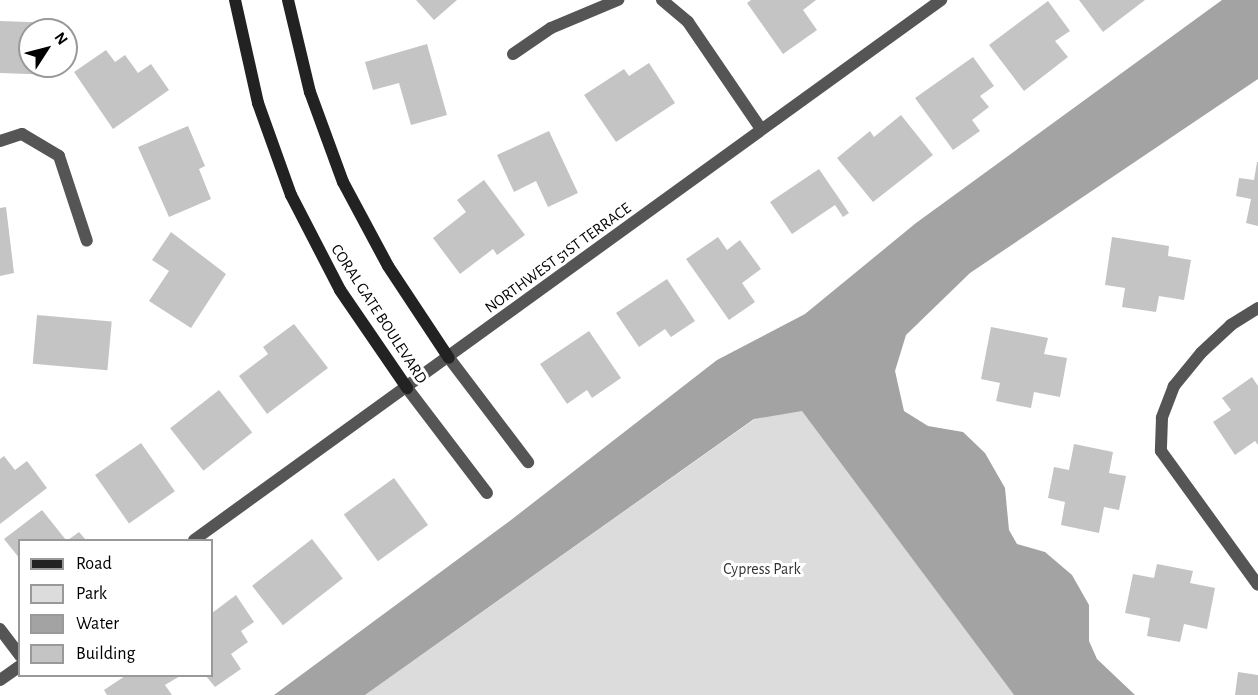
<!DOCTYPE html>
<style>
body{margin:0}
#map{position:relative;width:1258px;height:695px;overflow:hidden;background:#fff;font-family:"Alegreya Sans",sans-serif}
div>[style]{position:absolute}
.green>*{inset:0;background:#dcdcdc}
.water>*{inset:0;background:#a3a3a3}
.building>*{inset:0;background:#c4c4c4;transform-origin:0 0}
.street>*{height:12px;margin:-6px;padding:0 6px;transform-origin:6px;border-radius:6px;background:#555}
.secondary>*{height:12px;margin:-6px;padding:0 6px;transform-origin:6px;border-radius:6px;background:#222}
span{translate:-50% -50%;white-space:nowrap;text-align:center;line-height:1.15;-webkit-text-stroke:6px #fff;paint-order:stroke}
.street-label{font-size:16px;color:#000}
.park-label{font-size:16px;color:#333}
.legend{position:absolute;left:18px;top:539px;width:195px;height:138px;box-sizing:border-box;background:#fff;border:2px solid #999;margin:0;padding:8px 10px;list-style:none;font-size:18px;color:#000}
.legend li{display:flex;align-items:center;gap:12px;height:30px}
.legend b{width:30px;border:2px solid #999}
.north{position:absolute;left:18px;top:18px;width:60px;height:60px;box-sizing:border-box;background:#fff;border:2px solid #999;border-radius:50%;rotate:54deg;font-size:16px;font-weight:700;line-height:24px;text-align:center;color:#000}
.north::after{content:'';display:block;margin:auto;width:21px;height:27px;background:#000;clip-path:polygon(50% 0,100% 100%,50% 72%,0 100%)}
</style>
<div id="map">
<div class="green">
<i style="clip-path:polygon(790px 394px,1014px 695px,365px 695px)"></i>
</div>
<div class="water">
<i style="clip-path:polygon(1222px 0,1258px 0,1258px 79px,970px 273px,906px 335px,895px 371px,904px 411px,928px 426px,963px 432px,985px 453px,1005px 488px,1009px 530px,1017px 544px,1045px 552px,1072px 575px,1089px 605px,1089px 641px,1097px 659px,1135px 695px,1014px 695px,802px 411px,754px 419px,365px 695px,274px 695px,511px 520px,717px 360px,805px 314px,916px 223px)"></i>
</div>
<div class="building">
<i style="clip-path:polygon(416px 0,457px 0,434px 20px)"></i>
<i style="clip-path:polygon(751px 0,816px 0,803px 10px,817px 30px,783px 54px,747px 3px)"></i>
<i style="clip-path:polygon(1079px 0,1145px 0,1103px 32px)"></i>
<i style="clip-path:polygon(1048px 1px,1070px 31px,1055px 41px,1068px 57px,1024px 91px,989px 45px)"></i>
<i style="clip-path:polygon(0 21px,58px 23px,58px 30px,30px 30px,30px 66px,57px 66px,57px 75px,0 73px)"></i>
<i style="clip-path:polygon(427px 44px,447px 115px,411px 125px,399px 83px,373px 90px,365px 62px)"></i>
<i style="clip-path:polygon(106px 50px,115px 62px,125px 55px,138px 73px,151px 64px,169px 90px,113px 129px,74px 72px)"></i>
<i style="clip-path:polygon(973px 57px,994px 86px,980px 96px,989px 107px,972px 120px,980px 131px,953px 150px,915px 98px)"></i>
<i style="clip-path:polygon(649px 63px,675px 103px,616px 142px,584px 95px,624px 69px,629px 76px)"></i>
<i style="clip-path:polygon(901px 115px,933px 155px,873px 202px,837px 158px,870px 131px,874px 137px)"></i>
<i style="clip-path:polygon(188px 126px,205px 166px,199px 169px,211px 199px,169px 217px,138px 147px)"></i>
<i style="clip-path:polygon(549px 131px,578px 193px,548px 207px,536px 181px,514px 192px,497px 155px)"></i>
<i style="clip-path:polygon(1257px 162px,1258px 162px,1258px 226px,1246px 223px,1251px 199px,1236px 196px,1239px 178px,1254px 180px)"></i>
<i style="clip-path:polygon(819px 169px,849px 213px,843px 217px,835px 205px,792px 234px,770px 202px)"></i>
<i style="clip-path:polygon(484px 180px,525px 235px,497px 255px,493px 249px,460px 274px,433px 238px,466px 212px,457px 200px)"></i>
<i style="clip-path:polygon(6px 207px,14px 273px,0 276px,0 208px)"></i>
<i style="clip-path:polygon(171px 232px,226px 274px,191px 328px,149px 301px,169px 271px,152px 260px)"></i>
<i style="clip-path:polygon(718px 237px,727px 250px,740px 240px,761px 269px,742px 283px,755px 302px,729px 320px,686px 259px)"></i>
<i style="clip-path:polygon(1112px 237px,1169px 246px,1168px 256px,1191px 260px,1184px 300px,1159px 296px,1156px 312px,1122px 307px,1125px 288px,1105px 285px)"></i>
<i style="clip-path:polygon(667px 279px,695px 321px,671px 337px,665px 329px,639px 347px,616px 313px)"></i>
<i style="left:37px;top:315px;width:75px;height:49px;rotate:5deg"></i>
<i style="clip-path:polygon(294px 324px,328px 368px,267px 414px,239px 376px,268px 354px,263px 347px)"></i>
<i style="clip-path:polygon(991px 327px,1048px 338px,1044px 354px,1067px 358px,1060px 397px,1034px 392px,1031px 408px,996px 401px,1000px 383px,981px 379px)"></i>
<i style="clip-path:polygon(589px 331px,621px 378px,592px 398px,587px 390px,567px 404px,540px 364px)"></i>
<i style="clip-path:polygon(1252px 377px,1258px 386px,1258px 445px,1255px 441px,1235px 455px,1213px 422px,1231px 410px,1222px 398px)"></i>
<i style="left:219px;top:390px;width:54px;height:62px;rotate:52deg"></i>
<i style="left:141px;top:443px;width:59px;height:56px;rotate:55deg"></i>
<i style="clip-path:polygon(1074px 444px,1113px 452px,1109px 473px,1126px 476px,1119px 510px,1104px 507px,1099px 533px,1061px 525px,1065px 502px,1048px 498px,1054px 467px,1069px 470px)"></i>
<i style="clip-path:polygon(4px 456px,15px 470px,27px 461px,47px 488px,0 524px,0 459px)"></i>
<i style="left:394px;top:478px;width:58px;height:62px;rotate:54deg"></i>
<i style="clip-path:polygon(42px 510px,66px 540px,20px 540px,20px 559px,4px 539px)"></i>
<i style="clip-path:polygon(79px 532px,86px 540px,68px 540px)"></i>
<i style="left:312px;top:539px;width:50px;height:76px;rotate:52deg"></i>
<i style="clip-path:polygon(1157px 564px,1193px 571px,1190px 583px,1215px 588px,1207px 629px,1184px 624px,1180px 642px,1147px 636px,1150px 618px,1125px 613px,1133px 574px,1154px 578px)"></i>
<i style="clip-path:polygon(236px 595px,254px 622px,241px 631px,248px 642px,231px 654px,241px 669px,215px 687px,206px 676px,212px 676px,212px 613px)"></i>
<i style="clip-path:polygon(1238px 672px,1258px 675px,1258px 695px,1235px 695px)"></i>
<i style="clip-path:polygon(125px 676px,180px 676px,165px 685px,172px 695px,107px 695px,104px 690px)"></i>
</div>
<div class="street">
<i style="left:662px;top:0;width:34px;rotate:40deg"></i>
<i style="left:688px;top:22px;width:130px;rotate:55.7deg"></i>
<i style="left:513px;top:54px;width:46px;rotate:-34.4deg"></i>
<i style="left:551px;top:28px;width:73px;rotate:-22.7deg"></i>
<i style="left:0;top:141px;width:23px;rotate:-18deg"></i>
<i style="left:22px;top:134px;width:43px;rotate:30.7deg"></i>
<i style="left:59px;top:156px;width:89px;rotate:71.8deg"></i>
<i style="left:1258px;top:308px;width:32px;rotate:148deg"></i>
<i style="left:1231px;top:325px;width:41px;rotate:137deg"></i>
<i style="left:1201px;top:353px;width:43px;rotate:129.3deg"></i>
<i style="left:1174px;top:386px;width:34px;rotate:111deg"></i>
<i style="left:1162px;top:418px;width:33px;rotate:92deg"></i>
<i style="left:1161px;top:451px;width:165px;rotate:54.1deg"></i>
<i style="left:449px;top:358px;width:131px;rotate:52.8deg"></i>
<i style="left:407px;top:388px;width:132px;rotate:52.7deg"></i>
<i style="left:194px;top:540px;width:922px;rotate:-35.86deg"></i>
<i style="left:0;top:629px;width:34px;rotate:53deg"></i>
<i style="left:0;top:680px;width:24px;rotate:-35deg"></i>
</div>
<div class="secondary">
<i style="left:235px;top:0;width:106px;rotate:77.4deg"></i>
<i style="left:258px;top:103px;width:98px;rotate:70.3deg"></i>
<i style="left:291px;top:195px;width:107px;rotate:62.7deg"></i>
<i style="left:340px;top:290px;width:119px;rotate:55.6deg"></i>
<i style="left:288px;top:0;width:95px;rotate:76.6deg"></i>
<i style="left:310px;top:92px;width:96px;rotate:69.9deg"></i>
<i style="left:343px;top:182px;width:95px;rotate:61.8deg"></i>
<i style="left:388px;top:266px;width:110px;rotate:56.5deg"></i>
</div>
<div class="street-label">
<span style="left:558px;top:258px;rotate:-36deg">NORTHWEST 51ST TERRACE</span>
<span style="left:379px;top:314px;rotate:57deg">CORAL GATE BOULEVARD</span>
</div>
<div class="park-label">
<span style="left:762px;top:569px">Cypress Park</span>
</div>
<ul class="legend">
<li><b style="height:8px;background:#222"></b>Road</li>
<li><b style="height:16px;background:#dcdcdc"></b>Park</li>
<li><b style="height:16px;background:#a3a3a3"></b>Water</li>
<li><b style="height:16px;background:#c4c4c4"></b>Building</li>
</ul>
<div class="north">N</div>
</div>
